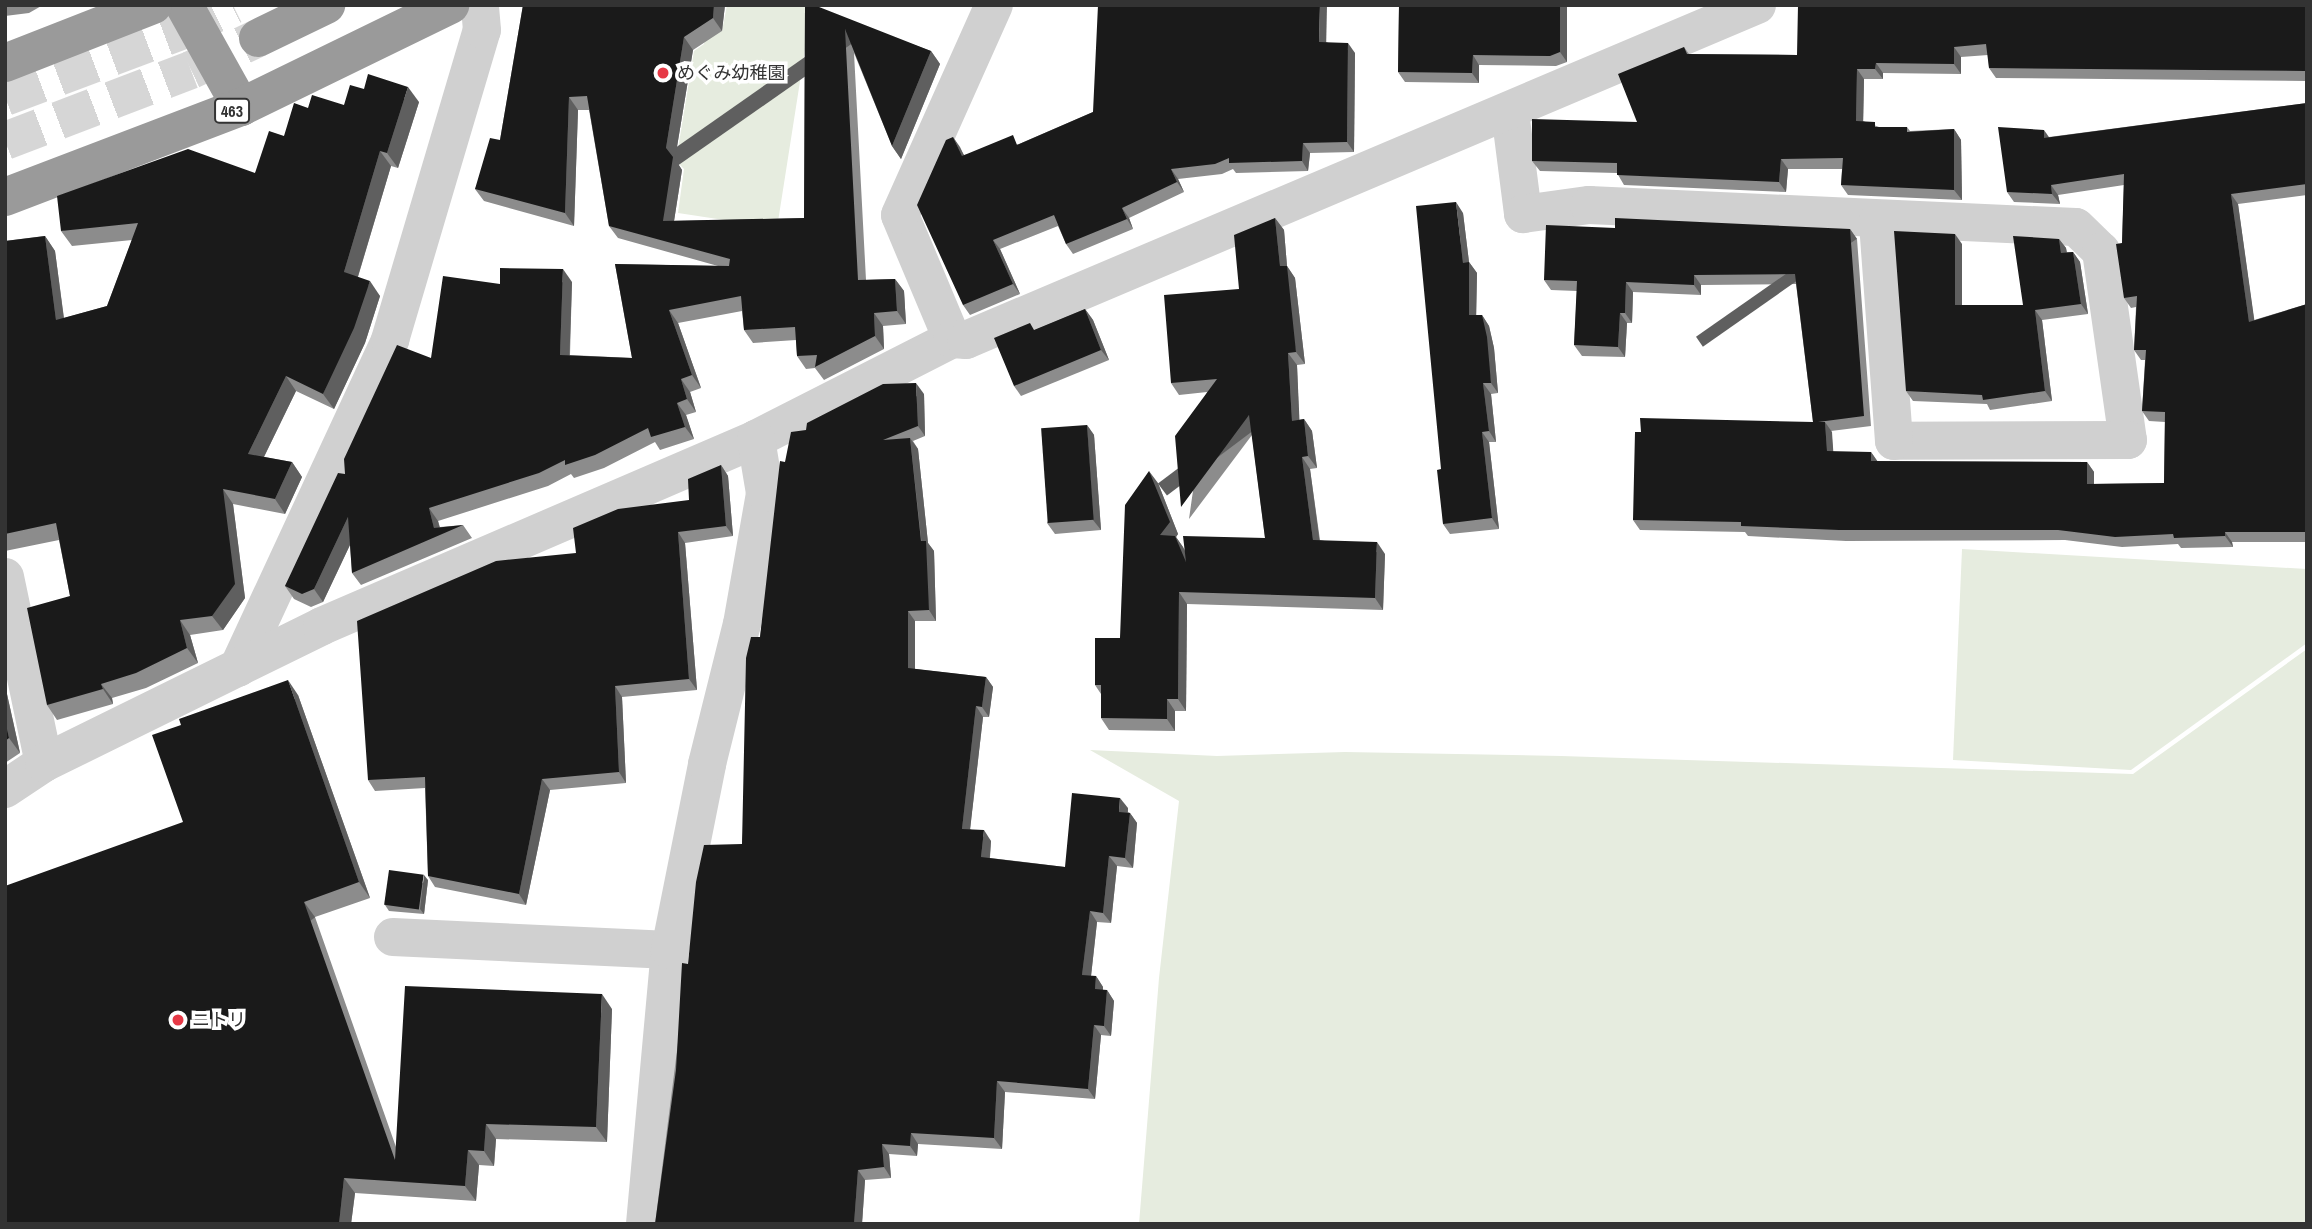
<!DOCTYPE html>
<meta charset="utf-8">
<style>
body{margin:0}
#map{position:relative;width:2312px;height:1229px;overflow:hidden;background:#fff;font-family:"Archivo Narrow","Noto Sans JP",sans-serif}
div>[style]{position:absolute}
.green>*{inset:0;background:#e6ecdf}
.highway-tunnel>*{height:38px;margin-top:-19px;transform-origin:0;background:repeating-linear-gradient(90deg,#d6d6d6 0 38px,transparent 0 57px)}
.street>*{height:38px;margin:-19px;padding:0 19px;transform-origin:19px;border-radius:19px;background:#d0d0d0}
.highway>*{height:38px;margin:-19px;padding:0 19px;transform-origin:19px;border-radius:19px;background:#9a9a9a}
.wall>*{inset:0;background:#8c8c8c}
.shaded-wall>*{inset:0;background:#5f5f5f;transform-origin:0 0}
.building>*{inset:0;background:#1a1a1a;transform-origin:0 0}
.dots>*{width:19px;height:19px;translate:-50% -50%;box-sizing:border-box;border:4px solid #fff;border-radius:50%}
span{translate:-50% -50%;white-space:nowrap;text-align:center;line-height:1.15;-webkit-text-stroke:7px #fff;paint-order:stroke}
.shield-label span{padding:2px 5px;background:#fff;border:2px solid;border-radius:5px;-webkit-text-stroke-width:0}
.shield-label{font-size:16px;color:#333;font-weight:700}
.poi-label{font-size:18px;color:#333}
.left{translate:0 -50%;text-align:left}
.frame{position:absolute;inset:0;border:7px solid #333;pointer-events:none}
</style>
<div id="map">
<div class="green">
<i style="clip-path:polygon(727px 5px,812px 5px,777px 228px,678px 213px,684px 169px,676px 161px,694px 51px,704px 44px,707px 28px,722px 31px)"></i>
<i style="clip-path:polygon(1962px 549px,2307px 569px,2307px 643px,2131px 770px,1953px 760px)"></i>
<i style="clip-path:polygon(2307px 649px,2307px 1224px,1139px 1224px,1159px 978px,1179px 801px,1090px 750px,1217px 756px,1345px 752px,1561px 756px,2133px 774px)"></i>
</div>
<div class="highway-tunnel">
<i style="left:5px;top:97px;width:188px;rotate:-20.6deg"></i>
<i style="left:181px;top:31px;width:58px;rotate:-26.6deg"></i>
<i style="left:5px;top:141px;width:199px;rotate:-20.9deg"></i>
<i style="left:191px;top:70px;width:74px;rotate:-25.5deg"></i>
</div>
<div class="street">
<i style="left:1510px;top:112px;width:103px;rotate:82.7deg"></i>
<i style="left:1523px;top:214px;width:67px;rotate:-7.8deg"></i>
<i style="left:1589px;top:205px;width:487px;rotate:2.6deg"></i>
<i style="left:2076px;top:227px;width:35px;rotate:44deg"></i>
<i style="left:2101px;top:251px;width:191px;rotate:81.9deg"></i>
<i style="left:2128px;top:440px;width:234px;rotate:179.8deg"></i>
<i style="left:1894px;top:441px;width:221px;rotate:-94.2deg"></i>
<i style="left:952px;top:339px;width:134px;rotate:-112.8deg"></i>
<i style="left:900px;top:215px;width:230px;rotate:-65.9deg"></i>
<i style="left:5px;top:577px;width:190px;rotate:78.2deg"></i>
<i style="left:238px;top:668px;width:362px;rotate:-65.1deg"></i>
<i style="left:390px;top:340px;width:323px;rotate:-73.5deg"></i>
<i style="left:482px;top:30px;width:25px;rotate:-95deg"></i>
<i style="left:5px;top:789px;width:47px;rotate:-33.7deg"></i>
<i style="left:44px;top:763px;width:310px;rotate:-26.2deg"></i>
<i style="left:322px;top:626px;width:473px;rotate:-23.3deg"></i>
<i style="left:756px;top:439px;width:220px;rotate:-27deg"></i>
<i style="left:952px;top:339px;width:14px;rotate:4deg"></i>
<i style="left:966px;top:340px;width:859px;rotate:-22.95deg"></i>
<i style="left:393px;top:937px;width:277px;rotate:2.7deg"></i>
<i style="left:645px;top:1224px;width:275px;rotate:-84.8deg"></i>
<i style="left:670px;top:950px;width:190px;rotate:-78.7deg"></i>
<i style="left:707px;top:764px;width:144px;rotate:-76deg"></i>
<i style="left:742px;top:624px;width:133px;rotate:-80deg"></i>
<i style="left:765px;top:493px;width:55px;rotate:-99.5deg"></i>
</div>
<div class="highway">
<i style="left:184px;top:5px;width:117px;rotate:60.8deg"></i>
<i style="left:258px;top:38px;width:76px;rotate:-25.9deg"></i>
<i style="left:5px;top:63px;width:159px;rotate:-21.4deg"></i>
<i style="left:5px;top:197px;width:253px;rotate:-20.9deg"></i>
<i style="left:241px;top:107px;width:233px;rotate:-26deg"></i>
</div>
<div class="wall">
<i style="clip-path:polygon(5px 5px,43px 5px,29px 13px,5px 16px)"></i>
<i style="clip-path:polygon(523px 5px,725px 5px,722px 31px,693px 50px,675px 159px,682px 170px,674px 221px,804px 218px,805px 5px,931px 51px,940px 64px,901px 159px,892px 146px,854px 53px,866px 280px,895px 279px,904px 291px,906px 324px,883px 326px,884px 349px,824px 380px,815px 368px,806px 369px,797px 356px,796px 340px,753px 343px,744px 330px,742px 311px,678px 323px,701px 388px,690px 392px,696px 412px,686px 415px,694px 439px,660px 450px,655px 442px,604px 468px,574px 478px,571px 474px,548px 486px,438px 521px,440px 527px,463px 525px,472px 538px,361px 585px,352px 573px,350px 545px,323px 602px,311px 607px,294px 599px,285px 586px,345px 474px,431px 358px,500px 284px,572px 282px,570px 355px,632px 358px,615px 264px,718px 266px,618px 238px,609px 226px,589px 110px,578px 110px,574px 226px,484px 201px,475px 189px,500px 140px)"></i>
<i style="clip-path:polygon(1399px 5px,1567px 5px,1567px 62px,1556px 66px,1479px 65px,1479px 83px,1405px 82px,1398px 72px)"></i>
<i style="clip-path:polygon(2307px 5px,2306px 81px,1996px 78px,1989px 68px,1988px 55px,1961px 57px,1961px 74px,1883px 73px,1883px 79px,1864px 79px,1863px 121px,1879px 127px,1907px 127px,1910px 131px,1954px 129px,1961px 140px,1962px 200px,1848px 195px,1841px 185px,1842px 169px,1788px 169px,1786px 192px,1624px 185px,1617px 173px,1540px 171px,1532px 161px,1637px 122px,1684px 47px,1689px 54px,1797px 55px)"></i>
<i style="clip-path:polygon(1326px 42px,1355px 53px,1354px 152px,1310px 153px,1308px 171px,1236px 173px,1233px 169px,1222px 174px,1178px 179px,1184px 192px,1129px 218px,1133px 229px,1073px 254px,1066px 244px,1058px 226px,1000px 249px,1020px 294px,970px 315px,963px 305px,953px 137px,964px 155px,1019px 144px,1093px 112px)"></i>
<i style="clip-path:polygon(364px 89px,419px 102px,398px 168px,391px 166px,358px 277px,380px 296px,365px 343px,334px 409px,296px 391px,264px 457px,292px 462px,302px 477px,285px 514px,233px 504px,245px 598px,223px 630px,190px 635px,198px 663px,146px 688px,112px 698px,113px 704px,57px 720px,47px 705px,70px 596px,59px 540px,5px 551px,5px 241px,45px 236px,55px 251px,64px 318px,107px 306px,132px 240px,72px 246px,61px 231px,255px 173px,284px 136px,308px 108px,344px 105px)"></i>
<i style="clip-path:polygon(2307px 103px,2307px 195px,2238px 204px,2254px 320px,2307px 304px,2307px 542px,2232px 542px,2233px 547px,2181px 548px,2178px 544px,2122px 547px,2065px 540px,1846px 541px,1748px 536px,1745px 532px,1640px 530px,1633px 520px,1813px 422px,1796px 284px,1701px 285px,1701px 295px,1633px 292px,1632px 323px,1627px 323px,1625px 357px,1582px 356px,1574px 345px,1577px 291px,1551px 290px,1544px 280px,1615px 228px,1850px 229px,1857px 239px,1871px 426px,1831px 431px,1833px 452px,1871px 452px,1877px 461px,2087px 462px,2094px 472px,2094px 484px,2164px 483px,2165px 422px,2149px 421px,2142px 411px,2145px 360px,2141px 360px,2134px 350px,2136px 307px,2131px 308px,2124px 298px,2122px 243px,2124px 185px,2058px 195px,2060px 204px,2014px 202px,2007px 192px,2049px 137px)"></i>
<i style="clip-path:polygon(1463px 213px,1469px 262px,1477px 273px,1476px 315px,1482px 315px,1489px 326px,1494px 348px,1498px 393px,1491px 394px,1496px 442px,1489px 442px,1499px 529px,1450px 534px,1443px 524px,1441px 469px)"></i>
<i style="clip-path:polygon(1275px 218px,1284px 230px,1287px 266px,1295px 278px,1305px 364px,1297px 365px,1299px 420px,1304px 419px,1312px 431px,1317px 468px,1310px 469px,1320px 540px,1385px 554px,1383px 610px,1187px 604px,1186px 711px,1175px 711px,1175px 731px,1109px 730px,1101px 718px,1101px 694px,1095px 685px,1120px 638px,1158px 483px,1178px 534px,1176px 537px,1185px 550px,1265px 538px,1252px 435px,1189px 519px,1207px 392px,1179px 395px,1171px 383px,1239px 289px)"></i>
<i style="clip-path:polygon(2059px 239px,2066px 248px,2067px 252px,2073px 252px,2080px 262px,2088px 314px,2042px 320px,2052px 401px,1990px 410px,1987px 404px,1913px 401px,1906px 391px,1962px 244px,1962px 305px,2023px 305px)"></i>
<i style="clip-path:polygon(1085px 309px,1093px 320px,1109px 360px,1021px 396px,1014px 386px,1035px 330px)"></i>
<i style="clip-path:polygon(924px 394px,925px 436px,913px 441px,918px 449px,928px 543px,934px 551px,936px 621px,915px 621px,915px 669px,986px 677px,993px 687px,989px 717px,983px 717px,970px 829px,991px 841px,990px 858px,1065px 867px,1128px 808px,1128px 812px,1130px 813px,1137px 823px,1133px 868px,1117px 866px,1111px 923px,1097px 922px,1091px 976px,1096px 976px,1103px 987px,1103px 990px,1107px 990px,1114px 1001px,1111px 1036px,1101px 1035px,1095px 1099px,1005px 1092px,1002px 1149px,918px 1144px,917px 1156px,889px 1154px,891px 1178px,865px 1180px,862px 1224px,655px 1224px,688px 964px,742px 844px,760px 637px,785px 462px,806px 430px)"></i>
<i style="clip-path:polygon(1087px 425px,1094px 435px,1101px 530px,1055px 534px,1047px 523px)"></i>
<i style="clip-path:polygon(721px 465px,728px 476px,733px 536px,685px 543px,697px 690px,622px 697px,626px 783px,550px 790px,526px 905px,435px 887px,428px 876px,425px 788px,375px 791px,368px 780px,689px 500px)"></i>
<i style="clip-path:polygon(5px 685px,20px 753px,5px 763px)"></i>
<i style="clip-path:polygon(298px 695px,370px 898px,315px 917px,396px 1147px,612px 1009px,607px 1142px,496px 1139px,494px 1166px,479px 1165px,476px 1201px,355px 1193px,351px 1224px,7px 1224px,183px 822px)"></i>
<i style="clip-path:polygon(428px 880px,424px 914px,389px 911px,385px 905px)"></i>
</div>
<div class="shaded-wall">
<i style="clip-path:polygon(714px 5px,725px 5px,722px 31px,713px 18px)"></i>
<i style="clip-path:polygon(1320px 5px,1327px 5px,1326px 52px,1319px 42px)"></i>
<i style="clip-path:polygon(1560px 5px,1567px 5px,1567px 62px,1560px 52px)"></i>
<i style="left:845px;top:29px;width:16px;height:251px;rotate:55deg"></i>
<i style="clip-path:polygon(684px 37px,693px 50px,675px 159px,682px 170px,672px 234px,663px 221px,666px 148px)"></i>
<i style="clip-path:polygon(1348px 43px,1355px 53px,1354px 152px,1347px 142px)"></i>
<i style="clip-path:polygon(1954px 47px,1961px 57px,1961px 74px,1954px 64px)"></i>
<i style="clip-path:polygon(931px 51px,940px 64px,901px 159px,892px 146px)"></i>
<i style="clip-path:polygon(1473px 55px,1479px 65px,1479px 83px,1472px 73px)"></i>
<i style="clip-path:polygon(1876px 63px,1883px 73px,1883px 79px,1875px 69px)"></i>
<i style="clip-path:polygon(1857px 69px,1864px 79px,1863px 131px,1856px 121px)"></i>
<i style="clip-path:polygon(408px 87px,419px 102px,398px 168px,387px 153px)"></i>
<i style="clip-path:polygon(569px 97px,578px 110px,574px 226px,565px 213px)"></i>
<i style="clip-path:polygon(1954px 129px,1961px 140px,1962px 200px,1954px 190px)"></i>
<i style="clip-path:polygon(2044px 130px,2051px 140px,2044px 138px)"></i>
<i style="clip-path:polygon(953px 137px,960px 147px,969px 166px,962px 156px)"></i>
<i style="clip-path:polygon(1303px 143px,1310px 153px,1308px 171px,1302px 161px)"></i>
<i style="clip-path:polygon(380px 151px,391px 166px,355px 286px,344px 272px)"></i>
<i style="clip-path:polygon(1781px 159px,1788px 169px,1786px 192px,1779px 182px)"></i>
<i style="clip-path:polygon(1171px 169px,1178px 179px,1184px 192px,1177px 182px)"></i>
<i style="clip-path:polygon(2051px 185px,2058px 195px,2060px 204px,2052px 194px)"></i>
<i style="clip-path:polygon(2231px 194px,2238px 204px,2256px 332px,2249px 322px)"></i>
<i style="clip-path:polygon(1456px 202px,1463px 213px,1469px 262px,1477px 273px,1476px 326px,1469px 315px)"></i>
<i style="clip-path:polygon(1122px 208px,1129px 218px,1133px 229px,1127px 219px)"></i>
<i style="clip-path:polygon(1275px 218px,1284px 230px,1287px 266px,1295px 278px,1305px 364px,1296px 352px,1280px 266px)"></i>
<i style="left:1850px;top:229px;width:12px;height:188px;rotate:55deg"></i>
<i style="clip-path:polygon(1955px 234px,1962px 244px,1962px 315px,1955px 305px)"></i>
<i style="clip-path:polygon(45px 236px,55px 251px,66px 335px,56px 320px)"></i>
<i style="clip-path:polygon(2059px 239px,2066px 248px,2068px 263px,2061px 253px)"></i>
<i style="clip-path:polygon(993px 240px,1000px 249px,1020px 294px,1013px 284px)"></i>
<i style="clip-path:polygon(2073px 252px,2080px 262px,2088px 314px,2081px 304px)"></i>
<i style="clip-path:polygon(563px 269px,572px 282px,569px 368px,560px 355px)"></i>
<i style="clip-path:polygon(1694px 275px,1701px 285px,1701px 295px,1694px 285px)"></i>
<i style="clip-path:polygon(895px 279px,904px 291px,906px 324px,897px 311px)"></i>
<i style="clip-path:polygon(370px 281px,380px 296px,365px 343px,334px 409px,323px 394px)"></i>
<i style="clip-path:polygon(1626px 282px,1633px 292px,1632px 323px,1625px 313px)"></i>
<i style="clip-path:polygon(1085px 309px,1093px 320px,1109px 360px,1101px 350px)"></i>
<i style="clip-path:polygon(669px 310px,678px 323px,701px 388px,692px 375px)"></i>
<i style="clip-path:polygon(2035px 310px,2042px 320px,2052px 401px,2045px 391px)"></i>
<i style="clip-path:polygon(874px 313px,883px 326px,884px 349px,875px 336px)"></i>
<i style="clip-path:polygon(1620px 313px,1627px 323px,1625px 357px,1618px 347px)"></i>
<i style="clip-path:polygon(1482px 315px,1489px 326px,1494px 348px,1498px 393px,1491px 383px)"></i>
<i style="clip-path:polygon(1288px 353px,1297px 365px,1300px 432px,1292px 421px)"></i>
<i style="clip-path:polygon(286px 376px,296px 391px,258px 469px,248px 454px)"></i>
<i style="clip-path:polygon(681px 379px,690px 392px,696px 412px,687px 399px)"></i>
<i style="clip-path:polygon(916px 383px,924px 394px,925px 436px,918px 426px)"></i>
<i style="clip-path:polygon(1483px 383px,1491px 394px,1496px 442px,1489px 431px)"></i>
<i style="clip-path:polygon(677px 403px,686px 415px,694px 439px,685px 427px)"></i>
<i style="left:1249px;top:415px;width:15px;height:114px;rotate:53deg"></i>
<i style="clip-path:polygon(1304px 419px,1312px 431px,1317px 468px,1308px 456px)"></i>
<i style="clip-path:polygon(1825px 422px,1832px 432px,1834px 462px,1827px 451px)"></i>
<i style="clip-path:polygon(1087px 425px,1094px 435px,1101px 530px,1093px 520px)"></i>
<i style="clip-path:polygon(1482px 432px,1489px 442px,1499px 529px,1492px 518px)"></i>
<i style="clip-path:polygon(910px 438px,918px 449px,928px 543px,934px 551px,936px 621px,929px 610px)"></i>
<i style="clip-path:polygon(1871px 452px,1878px 462px,1871px 461px)"></i>
<i style="clip-path:polygon(1302px 457px,1310px 469px,1321px 552px,1313px 540px)"></i>
<i style="clip-path:polygon(292px 462px,302px 477px,285px 514px,275px 499px)"></i>
<i style="clip-path:polygon(2087px 462px,2094px 472px,2094px 494px,2087px 484px)"></i>
<i style="clip-path:polygon(721px 465px,728px 476px,733px 536px,726px 526px)"></i>
<i style="clip-path:polygon(1149px 471px,1158px 483px,1178px 534px,1176px 537px,1183px 547px,1194px 573px,1186px 562px,1160px 535px)"></i>
<i style="clip-path:polygon(223px 489px,233px 504px,245px 598px,223px 630px,212px 616px)"></i>
<i style="clip-path:polygon(429px 508px,438px 521px,441px 534px,434px 528px)"></i>
<i style="clip-path:polygon(348px 517px,357px 530px,323px 602px,314px 589px)"></i>
<i style="clip-path:polygon(678px 532px,685px 543px,697px 690px,689px 679px)"></i>
<i style="clip-path:polygon(2225px 532px,2232px 542px,2233px 547px,2225px 536px)"></i>
<i style="clip-path:polygon(1377px 542px,1385px 554px,1383px 610px,1375px 598px)"></i>
<i style="clip-path:polygon(1179px 592px,1187px 604px,1186px 711px,1178px 699px)"></i>
<i style="clip-path:polygon(908px 611px,915px 621px,915px 678px,908px 668px)"></i>
<i style="clip-path:polygon(180px 620px,190px 635px,198px 663px,187px 648px)"></i>
<i style="clip-path:polygon(986px 677px,993px 687px,989px 717px,982px 707px)"></i>
<i style="clip-path:polygon(288px 680px,298px 695px,370px 898px,359px 882px)"></i>
<i style="clip-path:polygon(101px 684px,112px 698px,113px 704px,103px 689px)"></i>
<i style="clip-path:polygon(5px 685px,20px 753px,9px 738px,5px 720px)"></i>
<i style="clip-path:polygon(615px 686px,622px 697px,626px 783px,619px 772px)"></i>
<i style="clip-path:polygon(1167px 699px,1175px 711px,1175px 731px,1167px 719px)"></i>
<i style="clip-path:polygon(976px 706px,983px 717px,969px 839px,962px 829px)"></i>
<i style="clip-path:polygon(542px 779px,550px 790px,526px 905px,519px 894px)"></i>
<i style="clip-path:polygon(1120px 798px,1128px 808px,1127px 822px,1119px 812px)"></i>
<i style="clip-path:polygon(1130px 813px,1137px 823px,1133px 868px,1125px 858px)"></i>
<i style="clip-path:polygon(984px 830px,991px 841px,989px 867px,981px 857px)"></i>
<i style="clip-path:polygon(1109px 856px,1117px 866px,1111px 923px,1103px 913px)"></i>
<i style="clip-path:polygon(424px 875px,428px 880px,424px 914px,420px 909px)"></i>
<i style="left:304px;top:902px;width:19px;height:274px;rotate:54deg"></i>
<i style="clip-path:polygon(1090px 911px,1097px 922px,1090px 985px,1082px 975px)"></i>
<i style="clip-path:polygon(1096px 976px,1103px 987px,1102px 999px,1095px 989px)"></i>
<i style="clip-path:polygon(1107px 990px,1114px 1001px,1111px 1036px,1104px 1026px)"></i>
<i style="clip-path:polygon(602px 994px,612px 1009px,607px 1142px,596px 1127px)"></i>
<i style="clip-path:polygon(1094px 1025px,1101px 1035px,1095px 1099px,1088px 1089px)"></i>
<i style="clip-path:polygon(997px 1081px,1005px 1092px,1002px 1149px,994px 1138px)"></i>
<i style="clip-path:polygon(486px 1124px,496px 1139px,494px 1166px,484px 1151px)"></i>
<i style="clip-path:polygon(911px 1133px,918px 1144px,917px 1156px,910px 1146px)"></i>
<i style="clip-path:polygon(882px 1144px,889px 1154px,891px 1178px,884px 1167px)"></i>
<i style="clip-path:polygon(468px 1150px,479px 1165px,476px 1201px,465px 1186px)"></i>
<i style="clip-path:polygon(858px 1170px,865px 1180px,862px 1224px,854px 1224px)"></i>
<i style="clip-path:polygon(344px 1178px,355px 1193px,351px 1224px,339px 1224px)"></i>
</div>
<div class="building">
<i style="clip-path:polygon(523px 5px,714px 5px,713px 18px,684px 37px,666px 148px,673px 157px,663px 221px,804px 218px,805px 5px,814px 5px,931px 51px,892px 146px,845px 29px,858px 280px,895px 279px,897px 311px,874px 313px,875px 336px,815px 367px,817px 355px,797px 356px,795px 327px,744px 330px,741px 296px,669px 310px,692px 375px,681px 379px,687px 399px,677px 403px,685px 427px,651px 437px,648px 428px,595px 455px,565px 465px,565px 460px,539px 473px,429px 508px,434px 528px,463px 525px,352px 573px,348px 517px,314px 589px,302px 594px,285px 586px,338px 473px,345px 474px,344px 459px,397px 345px,431px 358px,443px 276px,500px 284px,500px 268px,563px 269px,560px 355px,632px 358px,615px 264px,729px 266px,730px 259px,609px 226px,587px 96px,569px 97px,565px 213px,475px 189px,490px 138px,500px 140px)"></i>
<i style="clip-path:polygon(1098px 5px,1320px 5px,1319px 42px,1348px 43px,1347px 142px,1303px 143px,1302px 161px,1229px 163px,1229px 158px,1215px 164px,1171px 169px,1177px 182px,1122px 208px,1127px 219px,1066px 244px,1054px 215px,993px 240px,1013px 284px,963px 305px,917px 205px,946px 140px,953px 137px,962px 156px,1013px 135px,1017px 145px,1093px 112px)"></i>
<i style="clip-path:polygon(1399px 5px,1560px 5px,1560px 52px,1550px 56px,1473px 55px,1472px 73px,1398px 72px)"></i>
<i style="clip-path:polygon(1798px 5px,2307px 5px,2307px 96px,2305px 71px,1989px 68px,1986px 44px,1954px 47px,1954px 64px,1876px 63px,1875px 69px,1857px 69px,1856px 121px,1875px 122px,1875px 127px,1907px 127px,1907px 132px,1954px 129px,1954px 190px,1841px 185px,1843px 158px,1781px 159px,1779px 182px,1617px 175px,1617px 163px,1532px 161px,1532px 119px,1637px 122px,1618px 74px,1684px 47px,1687px 54px,1797px 55px)"></i>
<i style="clip-path:polygon(368px 74px,408px 87px,387px 153px,380px 151px,344px 272px,370px 281px,354px 328px,323px 394px,286px 376px,248px 454px,292px 462px,275px 499px,223px 489px,235px 584px,212px 616px,180px 620px,187px 648px,136px 673px,101px 684px,103px 689px,47px 705px,27px 608px,70px 596px,56px 523px,5px 534px,5px 241px,45px 236px,56px 320px,107px 306px,138px 223px,61px 231px,57px 196px,188px 149px,255px 173px,269px 131px,284px 136px,294px 103px,308px 108px,312px 95px,344px 105px,350px 85px,364px 89px)"></i>
<i style="clip-path:polygon(2307px 103px,2307px 184px,2231px 194px,2249px 322px,2307px 304px,2307px 532px,2225px 532px,2225px 536px,2174px 538px,2173px 534px,2115px 537px,2058px 530px,1839px 530px,1741px 526px,1741px 522px,1633px 520px,1635px 432px,1641px 432px,1640px 418px,1813px 422px,1795px 274px,1694px 275px,1694px 285px,1626px 282px,1625px 313px,1620px 313px,1618px 347px,1574px 345px,1577px 281px,1544px 280px,1546px 225px,1615px 228px,1615px 218px,1850px 229px,1864px 416px,1818px 422px,1825px 422px,1827px 451px,1871px 452px,1871px 461px,2087px 462px,2087px 484px,2164px 483px,2165px 412px,2142px 411px,2146px 350px,2134px 350px,2137px 296px,2124px 298px,2116px 244px,2122px 243px,2124px 174px,2051px 185px,2052px 194px,2007px 192px,1998px 127px,2044px 130px,2044px 138px)"></i>
<i style="clip-path:polygon(1456px 202px,1463px 263px,1469px 262px,1469px 315px,1482px 315px,1487px 337px,1491px 383px,1483px 383px,1489px 431px,1482px 432px,1492px 518px,1443px 524px,1437px 470px,1441px 469px,1416px 206px)"></i>
<i style="clip-path:polygon(1275px 218px,1280px 266px,1287px 266px,1296px 352px,1288px 353px,1292px 421px,1304px 419px,1308px 456px,1302px 457px,1313px 540px,1377px 542px,1375px 598px,1179px 592px,1178px 699px,1167px 699px,1167px 719px,1101px 718px,1101px 685px,1095px 685px,1095px 638px,1120px 638px,1125px 505px,1149px 471px,1170px 522px,1160px 535px,1175px 536px,1186px 562px,1183px 536px,1265px 538px,1249px 415px,1181px 507px,1175px 436px,1217px 379px,1171px 383px,1164px 295px,1239px 289px,1234px 235px)"></i>
<i style="clip-path:polygon(1894px 231px,1955px 234px,1955px 305px,2023px 305px,2013px 236px,2059px 239px,2061px 253px,2073px 252px,2081px 304px,2035px 310px,2045px 391px,1983px 400px,1982px 395px,1906px 391px)"></i>
<i style="clip-path:polygon(1085px 309px,1101px 350px,1014px 386px,994px 338px,1030px 323px,1034px 330px)"></i>
<i style="clip-path:polygon(916px 383px,918px 426px,883px 440px,910px 438px,921px 541px,926px 541px,929px 610px,908px 611px,908px 668px,986px 677px,982px 707px,976px 706px,962px 829px,984px 830px,981px 857px,1065px 867px,1072px 793px,1120px 798px,1119px 812px,1130px 813px,1125px 858px,1109px 856px,1103px 913px,1090px 911px,1082px 975px,1096px 976px,1095px 989px,1107px 990px,1104px 1026px,1094px 1025px,1088px 1089px,997px 1081px,994px 1138px,911px 1133px,910px 1146px,882px 1144px,884px 1167px,858px 1170px,854px 1224px,655px 1224px,676px 1070px,682px 963px,688px 964px,696px 882px,704px 845px,742px 844px,746px 658px,751px 637px,760px 637px,780px 461px,785px 462px,791px 432px,806px 430px,807px 423px,883px 384px)"></i>
<i style="left:1087px;top:425px;width:95px;height:46px;rotate:86deg"></i>
<i style="clip-path:polygon(721px 465px,726px 526px,678px 532px,689px 679px,615px 686px,619px 772px,542px 779px,519px 894px,428px 876px,425px 777px,368px 780px,357px 621px,496px 561px,576px 553px,573px 528px,618px 509px,689px 500px,688px 479px)"></i>
<i style="clip-path:polygon(288px 680px,359px 882px,304px 902px,395px 1160px,405px 986px,602px 994px,596px 1127px,486px 1124px,484px 1151px,468px 1150px,465px 1186px,344px 1178px,339px 1224px,7px 1224px,5px 1219px,5px 886px,183px 822px,152px 735px,181px 725px,179px 719px)"></i>
<i style="clip-path:polygon(5px 720px,9px 738px,5px 741px)"></i>
<i style="left:389px;top:870px;width:35px;height:35px;rotate:8deg"></i>
</div>
<div class="dots">
<i style="left:663px;top:73px;background:#e63946"></i>
<i style="left:178px;top:1020px;background:#e63946"></i>
</div>
<div class="shield-label">
<span style="left:232px;top:111px">463</span>
</div>
<div class="poi-label">
<span class="left" style="left:677px;top:73px">めぐみ幼稚園</span>
<span class="left" style="left:192px;top:1020px">ニトリ</span>
</div>
<div class="frame"></div>
</div>
